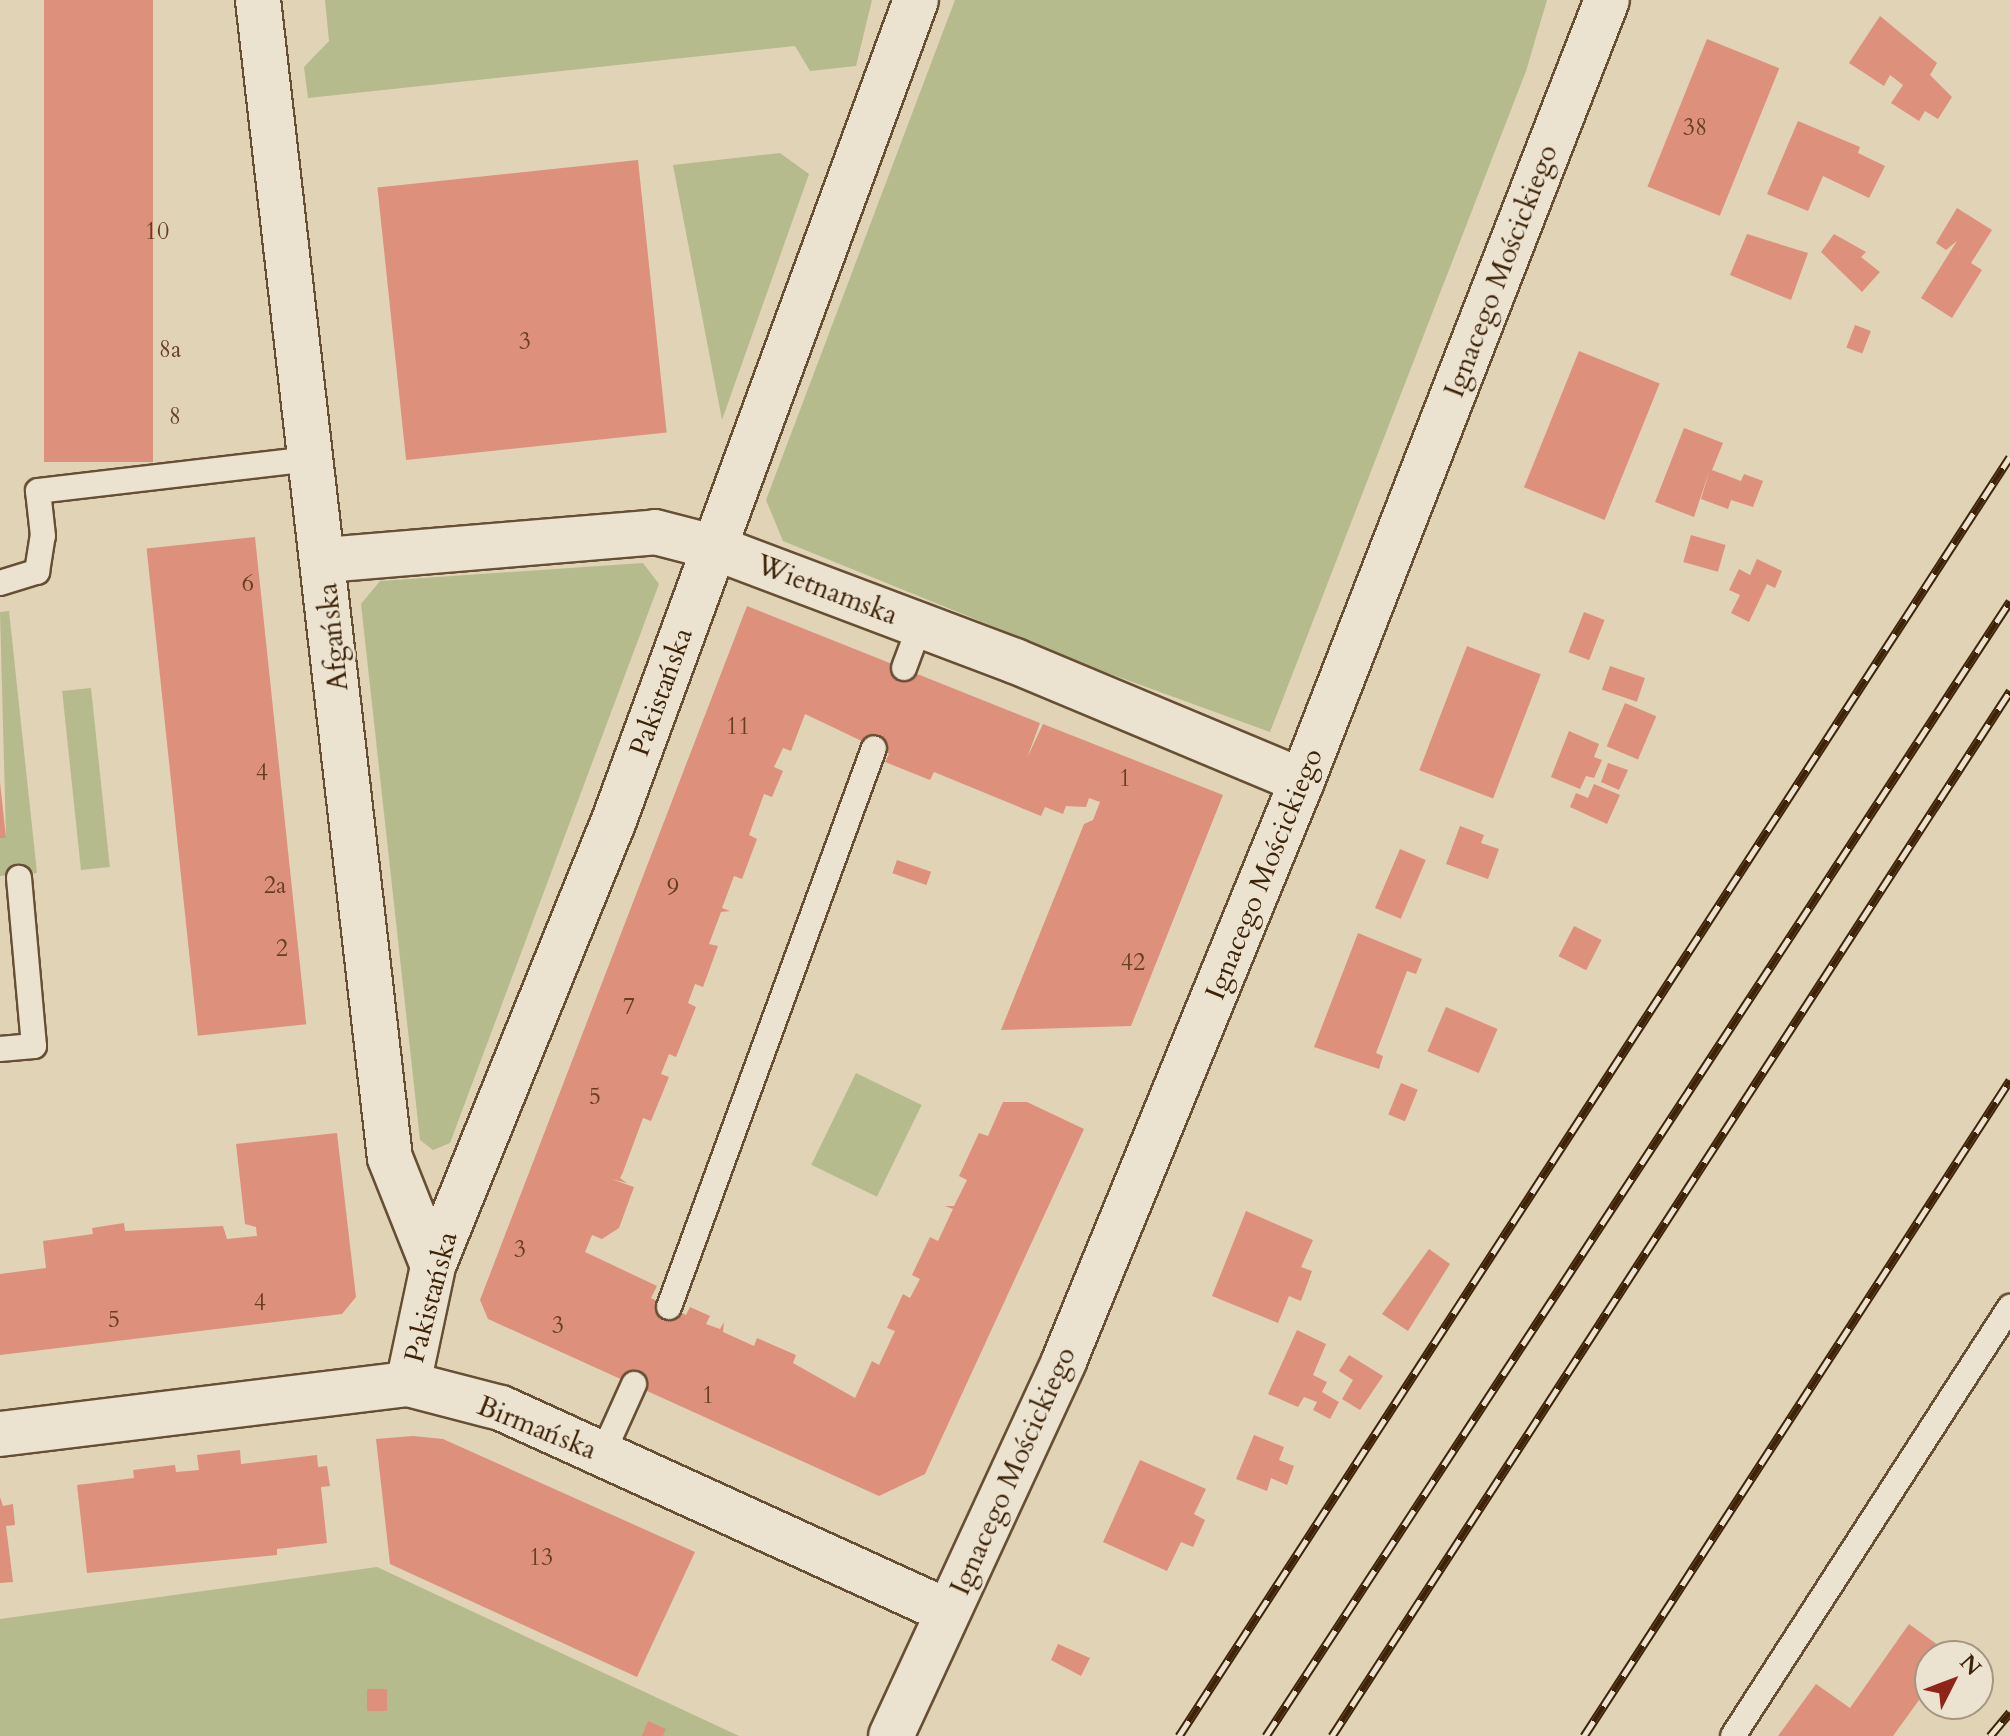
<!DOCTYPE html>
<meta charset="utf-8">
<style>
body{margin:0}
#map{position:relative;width:2010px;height:1736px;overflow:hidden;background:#e0d3b6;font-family:Cardo,serif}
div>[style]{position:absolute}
.green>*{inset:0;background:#b5bb8c;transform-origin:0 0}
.building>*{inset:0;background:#dd917c;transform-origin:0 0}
.roads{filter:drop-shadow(2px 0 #664f33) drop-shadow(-2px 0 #664f33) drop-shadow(0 2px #664f33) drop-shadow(0 -2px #664f33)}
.service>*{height:24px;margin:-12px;padding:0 12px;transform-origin:12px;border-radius:12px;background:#ebe2d0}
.minor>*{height:44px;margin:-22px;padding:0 22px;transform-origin:22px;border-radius:22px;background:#ebe2d0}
.tertiary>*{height:44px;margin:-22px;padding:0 22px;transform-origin:22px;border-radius:22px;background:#ebe2d0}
.rail>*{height:9px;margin-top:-4.5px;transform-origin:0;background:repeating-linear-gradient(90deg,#ebe2d0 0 18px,#3e2307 0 36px);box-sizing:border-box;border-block:2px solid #3e2307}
span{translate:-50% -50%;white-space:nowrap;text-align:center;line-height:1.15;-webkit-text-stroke:6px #ebe2d0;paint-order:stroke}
.number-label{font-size:24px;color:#663e24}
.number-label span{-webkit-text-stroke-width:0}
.street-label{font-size:28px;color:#3e2307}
.north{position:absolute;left:1914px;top:1640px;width:80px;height:80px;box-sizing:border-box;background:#ebe2d0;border:2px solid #a69680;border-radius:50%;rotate:48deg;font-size:22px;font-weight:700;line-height:32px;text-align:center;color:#3e2307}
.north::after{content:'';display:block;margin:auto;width:28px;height:36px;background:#8f2418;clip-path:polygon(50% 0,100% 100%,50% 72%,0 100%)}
</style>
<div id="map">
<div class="green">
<i style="clip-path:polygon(325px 0,872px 0,856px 66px,810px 71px,795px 46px,308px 98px,304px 67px,329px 41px)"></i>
<i style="clip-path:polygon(955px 0,1547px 0,1526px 71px,1270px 732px,1105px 672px,783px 541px,766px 500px)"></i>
<i style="clip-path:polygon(780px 153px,809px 174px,722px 420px,673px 165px)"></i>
<i style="clip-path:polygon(643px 563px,659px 584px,450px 1143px,433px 1150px,420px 1140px,361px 604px,380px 581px)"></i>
<i style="clip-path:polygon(9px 611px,37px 873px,0 876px,0 838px,6px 837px,0 612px)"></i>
<i style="left:91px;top:688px;width:180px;height:29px;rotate:84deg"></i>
<i style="left:856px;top:1073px;width:73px;height:102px;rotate:26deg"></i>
<i style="clip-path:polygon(377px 1567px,739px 1736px,0 1736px,0 1619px)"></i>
</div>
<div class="building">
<i style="left:44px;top:0;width:109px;height:462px"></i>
<i style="clip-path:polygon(1880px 16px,1937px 63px,1930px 75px,1952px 97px,1938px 119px,1925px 111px,1919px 121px,1891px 103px,1903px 85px,1890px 75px,1884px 86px,1849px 63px)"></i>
<i style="left:1707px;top:39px;width:78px;height:159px;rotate:22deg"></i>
<i style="clip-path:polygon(1798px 121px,1860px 147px,1858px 153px,1885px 166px,1869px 198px,1823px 176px,1808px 211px,1767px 194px)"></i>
<i style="left:638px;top:160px;width:274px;height:262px;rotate:84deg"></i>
<i style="clip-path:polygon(1957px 208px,1992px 230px,1971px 263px,1982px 270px,1952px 318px,1921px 298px,1957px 241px,1946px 250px,1936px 243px)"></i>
<i style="clip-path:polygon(1747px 234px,1808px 253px,1791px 300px,1730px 275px)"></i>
<i style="clip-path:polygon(1834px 234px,1866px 252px,1861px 257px,1880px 272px,1862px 292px,1821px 252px)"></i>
<i style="left:1855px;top:325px;width:17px;height:24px;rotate:21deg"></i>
<i style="left:1579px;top:351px;width:87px;height:147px;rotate:22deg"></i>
<i style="clip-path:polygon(1684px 428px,1723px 443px,1712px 470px,1741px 481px,1744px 474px,1763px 481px,1753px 507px,1731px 500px,1728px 509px,1701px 499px,1710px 469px,1694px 517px,1655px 502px)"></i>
<i style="left:1691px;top:535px;width:36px;height:28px;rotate:16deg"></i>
<i style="left:255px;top:537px;width:490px;height:109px;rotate:84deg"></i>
<i style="clip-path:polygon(1757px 559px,1782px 571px,1775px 588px,1767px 584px,1749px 622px,1731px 613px,1740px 595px,1729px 590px,1739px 569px,1750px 575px)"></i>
<i style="clip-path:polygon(747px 606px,1040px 723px,1027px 758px,1043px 724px,1223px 795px,1131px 1026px,1001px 1030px,1084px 824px,1093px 820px,1100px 802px,1089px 798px,1086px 807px,1066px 806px,1063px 814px,1045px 807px,1041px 816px,934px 772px,930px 780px,885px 762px,889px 754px,805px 714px,791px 751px,783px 748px,774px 767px,783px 771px,772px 797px,764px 794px,749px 835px,757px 839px,742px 879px,734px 876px,722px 908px,730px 911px,721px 912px,709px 944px,718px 946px,703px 987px,695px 984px,688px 1003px,696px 1007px,676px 1057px,669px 1054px,661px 1074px,669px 1077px,651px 1121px,643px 1118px,623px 1172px,620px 1178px,627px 1183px,611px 1179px,634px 1187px,619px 1228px,602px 1239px,592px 1235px,585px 1252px,657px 1286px,651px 1298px,686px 1315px,690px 1307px,710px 1316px,706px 1324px,720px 1329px,724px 1322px,723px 1332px,754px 1346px,757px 1338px,796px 1355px,793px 1363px,855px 1398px,872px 1361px,879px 1365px,895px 1331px,887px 1328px,903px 1294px,910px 1298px,920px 1279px,912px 1275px,930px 1237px,938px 1241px,953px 1209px,945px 1206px,954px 1206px,967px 1180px,959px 1176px,979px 1133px,988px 1136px,1003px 1102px,1027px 1102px,1084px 1129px,925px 1474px,879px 1496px,488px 1319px,480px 1300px)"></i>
<i style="left:1584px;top:612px;width:22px;height:43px;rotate:21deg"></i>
<i style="left:1467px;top:646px;width:79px;height:133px;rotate:21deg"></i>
<i style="left:1610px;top:666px;width:37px;height:25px;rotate:19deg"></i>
<i style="left:1625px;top:703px;width:34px;height:47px;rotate:23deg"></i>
<i style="clip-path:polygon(1569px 731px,1599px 744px,1594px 757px,1602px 760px,1594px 778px,1586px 776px,1580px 789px,1551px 777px)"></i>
<i style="clip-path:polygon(1608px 763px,1628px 770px,1619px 790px,1601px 782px)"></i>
<i style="clip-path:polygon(0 782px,6px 838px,0 838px)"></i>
<i style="clip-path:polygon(1594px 784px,1620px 795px,1607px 824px,1570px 807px,1576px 793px,1588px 798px)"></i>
<i style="clip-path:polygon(1460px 826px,1484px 835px,1481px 843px,1499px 849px,1488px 879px,1446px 864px)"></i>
<i style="left:1400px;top:849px;width:28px;height:64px;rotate:23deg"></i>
<i style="left:897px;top:860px;width:36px;height:14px;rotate:19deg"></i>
<i style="left:1574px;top:926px;width:31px;height:34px;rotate:27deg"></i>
<i style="clip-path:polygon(1358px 933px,1422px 959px,1416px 974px,1407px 971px,1376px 1053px,1383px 1056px,1379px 1069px,1314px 1047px)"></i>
<i style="left:1446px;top:1007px;width:56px;height:48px;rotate:23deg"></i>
<i style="left:1401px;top:1083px;width:18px;height:34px;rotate:22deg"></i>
<i style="clip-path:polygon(337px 1133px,356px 1297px,342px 1314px,0 1355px,0 1274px,46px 1268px,43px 1241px,93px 1234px,92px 1228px,124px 1223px,125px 1231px,223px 1226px,227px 1239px,257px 1236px,256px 1227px,245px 1224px,236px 1144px)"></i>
<i style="clip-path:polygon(1246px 1211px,1313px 1240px,1301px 1267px,1312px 1271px,1301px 1301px,1289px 1296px,1278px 1323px,1212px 1296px)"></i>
<i style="clip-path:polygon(1429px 1249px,1450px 1264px,1408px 1331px,1382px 1314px)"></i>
<i style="clip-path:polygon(1297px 1330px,1326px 1344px,1313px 1375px,1327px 1382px,1322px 1392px,1339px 1402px,1330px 1419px,1313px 1410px,1317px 1402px,1304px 1397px,1298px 1407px,1268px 1394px)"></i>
<i style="clip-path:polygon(1349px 1355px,1383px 1376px,1360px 1410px,1342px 1399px,1353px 1380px,1339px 1371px)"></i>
<i style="clip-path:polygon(1254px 1435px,1284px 1447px,1279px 1460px,1294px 1466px,1287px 1485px,1271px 1478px,1267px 1491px,1236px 1479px)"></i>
<i style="clip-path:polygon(413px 1436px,443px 1439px,695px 1552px,637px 1677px,390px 1564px,376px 1439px)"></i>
<i style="clip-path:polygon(240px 1450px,241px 1464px,317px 1455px,318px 1467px,327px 1466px,330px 1486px,321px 1487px,327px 1543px,277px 1549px,277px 1555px,87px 1573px,77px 1485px,134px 1478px,133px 1470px,175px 1465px,176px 1472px,199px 1470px,197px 1455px)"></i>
<i style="clip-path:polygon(1140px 1460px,1206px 1489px,1194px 1514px,1205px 1520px,1193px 1547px,1181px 1542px,1167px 1571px,1103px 1542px)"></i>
<i style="clip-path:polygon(0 1497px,3px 1506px,13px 1504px,15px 1525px,6px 1526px,13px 1582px,0 1583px)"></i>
<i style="clip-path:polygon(1909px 1624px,1953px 1656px,1930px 1656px,1930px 1685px,1893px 1736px,1778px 1736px,1816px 1684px,1850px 1708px)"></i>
<i style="clip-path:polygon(1058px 1644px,1090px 1658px,1081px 1676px,1051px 1660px)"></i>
<i style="left:367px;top:1689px;width:20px;height:22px"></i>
<i style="clip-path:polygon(648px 1721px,666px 1729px,663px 1736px,642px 1736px)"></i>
</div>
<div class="roads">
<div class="service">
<i style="left:0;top:583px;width:39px;rotate:-17deg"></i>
<i style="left:37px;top:572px;width:36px;rotate:-81deg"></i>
<i style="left:43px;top:536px;width:45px;rotate:-96.3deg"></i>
<i style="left:38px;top:491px;width:275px;rotate:-6.7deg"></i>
<i style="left:904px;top:668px;width:46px;rotate:-69.6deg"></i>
<i style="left:0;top:1049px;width:34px;rotate:-5deg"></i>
<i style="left:34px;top:1046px;width:169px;rotate:-95.1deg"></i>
<i style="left:669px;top:1307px;width:595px;rotate:-69.86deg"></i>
<i style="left:602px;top:1455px;width:78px;rotate:-65.7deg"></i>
<i style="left:1733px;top:1736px;width:511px;rotate:-57.15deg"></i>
</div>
<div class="minor">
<i style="left:258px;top:0;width:1165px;rotate:83.5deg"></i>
<i style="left:390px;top:1158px;width:116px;rotate:68.3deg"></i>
<i style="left:325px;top:560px;width:331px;rotate:-4.8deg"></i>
<i style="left:655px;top:532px;width:60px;rotate:14.5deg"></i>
<i style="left:713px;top:547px;width:323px;rotate:20.7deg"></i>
<i style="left:1015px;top:661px;width:311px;rotate:22.7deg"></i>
<i style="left:408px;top:1384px;width:121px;rotate:-78deg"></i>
<i style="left:433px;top:1266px;width:478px;rotate:-67.9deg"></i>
<i style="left:613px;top:823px;width:877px;rotate:-69.79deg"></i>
<i style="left:0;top:1434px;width:411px;rotate:-7deg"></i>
<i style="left:408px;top:1384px;width:96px;rotate:14.5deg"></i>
<i style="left:501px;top:1408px;width:491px;rotate:24.5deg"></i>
</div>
<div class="tertiary">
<i style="left:891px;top:1736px;width:413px;rotate:-65.2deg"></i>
<i style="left:1064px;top:1361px;width:627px;rotate:-67.69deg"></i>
<i style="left:1302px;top:781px;width:838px;rotate:-68.67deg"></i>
</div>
</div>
<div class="rail">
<i style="left:1179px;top:1736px;width:1525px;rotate:-56.99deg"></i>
<i style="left:1266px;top:1736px;width:1357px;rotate:-56.75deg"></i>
<i style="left:1332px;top:1736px;width:1246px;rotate:-57.02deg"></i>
<i style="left:1584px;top:1736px;width:782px;rotate:-57deg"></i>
<i style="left:1990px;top:1736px;width:31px;rotate:-50deg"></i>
</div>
<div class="number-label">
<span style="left:1695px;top:128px">38</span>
<span style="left:157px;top:232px">10</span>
<span style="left:525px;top:342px">3</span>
<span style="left:170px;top:350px">8a</span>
<span style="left:175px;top:417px">8</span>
<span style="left:248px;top:584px">6</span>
<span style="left:738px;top:727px">11</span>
<span style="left:262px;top:773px">4</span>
<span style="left:1125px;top:779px">1</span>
<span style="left:275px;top:886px">2a</span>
<span style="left:673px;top:888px">9</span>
<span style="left:282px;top:949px">2</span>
<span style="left:1133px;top:963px">42</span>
<span style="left:629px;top:1007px">7</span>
<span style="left:595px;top:1097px">5</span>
<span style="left:520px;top:1250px">3</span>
<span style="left:260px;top:1303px">4</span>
<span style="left:114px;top:1320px">5</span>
<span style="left:558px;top:1326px">3</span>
<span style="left:708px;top:1396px">1</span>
<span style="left:541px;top:1558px">13</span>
</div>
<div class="street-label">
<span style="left:1501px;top:271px;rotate:-69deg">Ignacego Mościckiego</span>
<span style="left:827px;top:590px;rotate:21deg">Wietnamska</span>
<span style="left:333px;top:637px;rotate:-96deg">Afgańska</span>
<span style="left:661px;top:692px;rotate:-70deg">Pakistańska</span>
<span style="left:1264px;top:874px;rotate:-68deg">Ignacego Mościckiego</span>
<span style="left:431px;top:1297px;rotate:-75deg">Pakistańska</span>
<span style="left:537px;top:1428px;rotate:22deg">Birmańska</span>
<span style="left:1013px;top:1471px;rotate:-66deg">Ignacego Mościckiego</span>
</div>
<div class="north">N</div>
</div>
